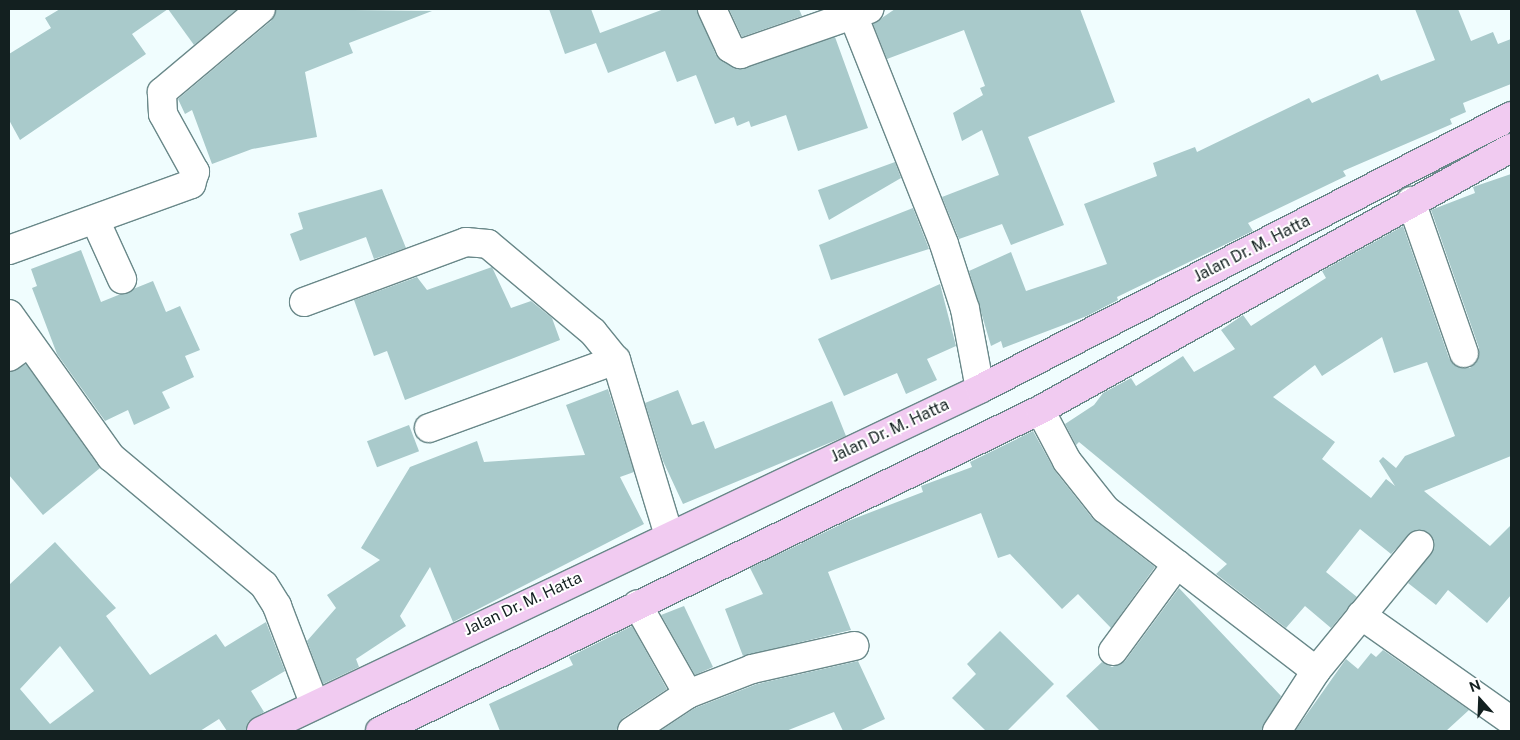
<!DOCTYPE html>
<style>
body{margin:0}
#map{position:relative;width:1520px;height:740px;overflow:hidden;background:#f0fdfe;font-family:"Public Sans",sans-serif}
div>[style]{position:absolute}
.building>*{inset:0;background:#a9cacb;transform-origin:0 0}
.roads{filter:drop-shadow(1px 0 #698889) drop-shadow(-1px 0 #698889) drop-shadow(0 1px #698889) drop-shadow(0 -1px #698889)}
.minor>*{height:28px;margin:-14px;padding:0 14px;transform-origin:14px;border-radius:14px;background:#fff}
.major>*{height:28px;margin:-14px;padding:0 14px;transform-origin:14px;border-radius:14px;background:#f1cbf1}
span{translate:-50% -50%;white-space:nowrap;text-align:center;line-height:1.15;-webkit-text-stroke:4px #fff;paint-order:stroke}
.street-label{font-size:16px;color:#132020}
.frame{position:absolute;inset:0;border:10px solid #132020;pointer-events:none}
.north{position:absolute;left:1455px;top:675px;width:50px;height:50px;-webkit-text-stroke:4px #fff;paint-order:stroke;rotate:340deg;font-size:14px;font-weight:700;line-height:20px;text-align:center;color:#132020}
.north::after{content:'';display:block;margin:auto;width:18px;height:22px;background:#132020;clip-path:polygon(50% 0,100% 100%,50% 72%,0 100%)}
</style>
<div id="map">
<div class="building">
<i style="clip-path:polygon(60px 9px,168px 9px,132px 34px,146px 54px,20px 140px,9px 120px,9px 54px,51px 28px,45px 18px)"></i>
<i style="clip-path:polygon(168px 9px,237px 9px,194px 45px)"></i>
<i style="clip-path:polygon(276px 9px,432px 11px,349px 43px,353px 53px,305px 72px,317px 137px,252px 149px,212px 164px,192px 110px,185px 114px,178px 99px,271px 21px)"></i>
<i style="clip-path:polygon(549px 9px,591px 9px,600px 33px,664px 9px,697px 9px,716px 55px,738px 69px,835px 37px,868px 128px,798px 151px,786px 115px,751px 127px,749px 121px,737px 126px,734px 117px,715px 124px,696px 75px,677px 82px,665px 51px,608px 73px,596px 43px,565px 54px)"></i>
<i style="clip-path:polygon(729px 9px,799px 9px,802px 16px,742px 37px)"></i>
<i style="clip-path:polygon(895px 9px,1080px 9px,1115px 102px,1028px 137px,1064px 225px,1011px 245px,1002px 224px,959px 239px,942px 197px,999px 175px,982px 130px,962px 141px,953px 113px,983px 95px,980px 88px,985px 86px,964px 30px,887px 59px,873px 24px)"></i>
<i style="clip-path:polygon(1415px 9px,1458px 9px,1471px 41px,1493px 32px,1498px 44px,1511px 39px,1511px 84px,1463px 103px,1466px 112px,1450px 119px,1452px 124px,1343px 171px,1346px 176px,1248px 223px,1253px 231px,1117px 297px,1118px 300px,1087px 316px,1003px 348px,1001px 341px,991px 346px,969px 271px,1011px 252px,1026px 291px,1107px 264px,1084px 204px,1157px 176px,1153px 163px,1195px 147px,1197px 152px,1309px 98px,1312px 103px,1378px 74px,1381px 81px,1435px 60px)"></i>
<i style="clip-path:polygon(895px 162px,901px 178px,829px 220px,818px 190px)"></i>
<i style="clip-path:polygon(evenodd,1511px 174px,1511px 456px,1424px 491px,1490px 546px,1511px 525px,1511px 595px,1487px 623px,1448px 590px,1436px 605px,1408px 583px,1434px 548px,1428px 533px,1413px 531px,1391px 554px,1360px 529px,1326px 572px,1357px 597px,1331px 628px,1305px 606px,1286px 628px,1216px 574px,1227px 564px,1079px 442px,1076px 445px,1065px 424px,1094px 405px,1103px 393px,1131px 378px,1136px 386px,1183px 356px,1194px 372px,1235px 349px,1221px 330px,1243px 315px,1251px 326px,1326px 278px,1322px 271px,1403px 226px,1449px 358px,1461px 368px,1470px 368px,1479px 356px,1479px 348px,1431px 210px,1475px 193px,1473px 187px,1511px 174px,1382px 337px,1394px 373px,1427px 362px,1455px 436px,1405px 456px,1396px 468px,1383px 457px,1379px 461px,1395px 486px,1386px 479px,1371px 498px,1322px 459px,1335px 442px,1273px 397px,1315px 365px,1322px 376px,1382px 337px)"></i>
<i style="clip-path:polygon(382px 189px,406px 248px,374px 259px,366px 237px,300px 261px,290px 234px,303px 229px,298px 213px)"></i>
<i style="clip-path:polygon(913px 208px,929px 249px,831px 280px,819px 245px)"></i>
<i style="clip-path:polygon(81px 250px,101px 302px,153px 281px,166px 312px,180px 306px,200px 350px,185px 356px,194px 377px,162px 392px,170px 408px,134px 425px,128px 410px,105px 421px,57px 354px,32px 288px,37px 286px,31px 269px)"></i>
<i style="clip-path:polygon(492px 267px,511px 308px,531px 301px,552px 318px,560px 340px,405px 400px,387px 351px,374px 356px,354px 300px,417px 277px,427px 290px)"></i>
<i style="clip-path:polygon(940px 284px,956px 346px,927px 359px,937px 380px,906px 394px,897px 373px,844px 396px,818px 339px)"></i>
<i style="clip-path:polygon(26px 364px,100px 468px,43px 515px,9px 475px,9px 372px)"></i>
<i style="clip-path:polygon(608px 389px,634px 472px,620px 477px,644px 524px,453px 622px,430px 567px,400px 616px,406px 626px,356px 659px,359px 667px,323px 684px,307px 641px,336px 608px,327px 595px,380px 560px,361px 548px,410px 467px,477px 441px,484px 462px,585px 455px,566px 405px)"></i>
<i style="clip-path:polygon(678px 390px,692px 425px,704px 421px,715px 449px,832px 401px,846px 436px,683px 504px,663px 461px,645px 403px)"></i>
<i style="left:409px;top:425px;width:28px;height:45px;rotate:69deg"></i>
<i style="clip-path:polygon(1033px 431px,1055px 471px,1093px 519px,1155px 567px,1111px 628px,1078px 594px,1062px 609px,1010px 554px,998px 558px,981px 513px,828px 572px,851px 630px,743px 656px,725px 609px,763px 594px,750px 568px,848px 521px,923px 492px,921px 486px,972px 467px,970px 462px)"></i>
<i style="clip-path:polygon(evenodd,55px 542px,116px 608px,106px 616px,150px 675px,216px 634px,225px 647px,266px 622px,285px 671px,251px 691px,264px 712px,248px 722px,246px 731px,227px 731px,219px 719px,200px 731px,9px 731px,9px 585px,55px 542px,60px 646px,94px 691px,50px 724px,20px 689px,60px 646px)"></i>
<i style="clip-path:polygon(1179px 588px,1281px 696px,1262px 731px,1100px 731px,1066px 696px,1102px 662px,1112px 667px,1125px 661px)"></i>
<i style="clip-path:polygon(684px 606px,713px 667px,695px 675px,661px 615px)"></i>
<i style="clip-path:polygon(632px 626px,667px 689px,623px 718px,616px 731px,500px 731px,489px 704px,573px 665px,569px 657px)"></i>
<i style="clip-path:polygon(1000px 631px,1054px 684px,1007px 731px,986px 731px,952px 698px,976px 674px,967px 664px)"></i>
<i style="clip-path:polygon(1383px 650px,1469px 710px,1446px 731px,1295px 731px,1346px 659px,1358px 669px,1371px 653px,1376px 657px)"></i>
<i style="clip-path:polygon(858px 661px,885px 719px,859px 731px,843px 731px,834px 712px,786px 731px,660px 731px,695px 708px,757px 684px)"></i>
</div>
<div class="roads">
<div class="minor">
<i style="left:712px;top:9px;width:43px;rotate:65.2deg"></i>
<i style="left:730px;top:48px;width:12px;rotate:31deg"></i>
<i style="left:740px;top:54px;width:137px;rotate:-19.2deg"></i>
<i style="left:853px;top:15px;width:246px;rotate:68.3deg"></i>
<i style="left:944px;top:244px;width:68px;rotate:72.1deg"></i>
<i style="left:965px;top:309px;width:81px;rotate:79.4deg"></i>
<i style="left:1411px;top:201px;width:161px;rotate:70.8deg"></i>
<i style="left:96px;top:222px;width:63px;rotate:65.5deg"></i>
<i style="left:9px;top:250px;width:194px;rotate:-19.9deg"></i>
<i style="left:191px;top:184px;width:13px;rotate:-72deg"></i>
<i style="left:195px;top:172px;width:66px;rotate:-118.9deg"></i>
<i style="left:163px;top:114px;width:22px;rotate:-93deg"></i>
<i style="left:162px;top:92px;width:129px;rotate:-40deg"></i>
<i style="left:304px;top:302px;width:173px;rotate:-20.3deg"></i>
<i style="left:466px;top:242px;width:22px;rotate:5deg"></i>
<i style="left:488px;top:244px;width:137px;rotate:40deg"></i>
<i style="left:593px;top:332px;width:36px;rotate:51deg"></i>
<i style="left:616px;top:360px;width:183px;rotate:73.2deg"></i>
<i style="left:9px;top:314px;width:176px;rotate:54.5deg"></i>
<i style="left:111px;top:457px;width:199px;rotate:39.9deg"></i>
<i style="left:264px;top:585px;width:25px;rotate:58deg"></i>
<i style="left:277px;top:606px;width:104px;rotate:69.1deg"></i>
<i style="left:9px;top:357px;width:24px;rotate:-36deg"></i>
<i style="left:1040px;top:410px;width:58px;rotate:62.1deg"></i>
<i style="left:1067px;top:461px;width:61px;rotate:51.6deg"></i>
<i style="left:1105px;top:509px;width:266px;rotate:37.5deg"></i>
<i style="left:429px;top:428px;width:199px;rotate:-20deg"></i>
<i style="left:1361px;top:615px;width:184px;rotate:35.2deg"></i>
<i style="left:1113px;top:651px;width:108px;rotate:-53.7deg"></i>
<i style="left:688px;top:694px;width:69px;rotate:-21.3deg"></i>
<i style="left:752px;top:669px;width:105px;rotate:-12.7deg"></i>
<i style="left:632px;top:731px;width:67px;rotate:-33.5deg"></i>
<i style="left:688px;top:694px;width:103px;rotate:-119.5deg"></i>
<i style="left:1277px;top:731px;width:72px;rotate:-57deg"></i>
<i style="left:1316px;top:671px;width:163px;rotate:-50.7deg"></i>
</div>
<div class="major">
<i style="left:261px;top:731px;width:796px;rotate:-25.44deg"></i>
<i style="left:980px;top:389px;width:597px;rotate:-27.21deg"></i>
<i style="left:380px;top:731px;width:734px;rotate:-25.94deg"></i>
<i style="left:1040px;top:410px;width:539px;rotate:-29.09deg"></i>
</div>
</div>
<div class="street-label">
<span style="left:1252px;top:249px;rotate:-27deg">Jalan Dr. M. Hatta</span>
<span style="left:890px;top:431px;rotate:-25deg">Jalan Dr. M. Hatta</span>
<span style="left:523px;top:604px;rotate:-25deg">Jalan Dr. M. Hatta</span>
</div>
<div class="frame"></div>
<div class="north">N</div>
</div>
